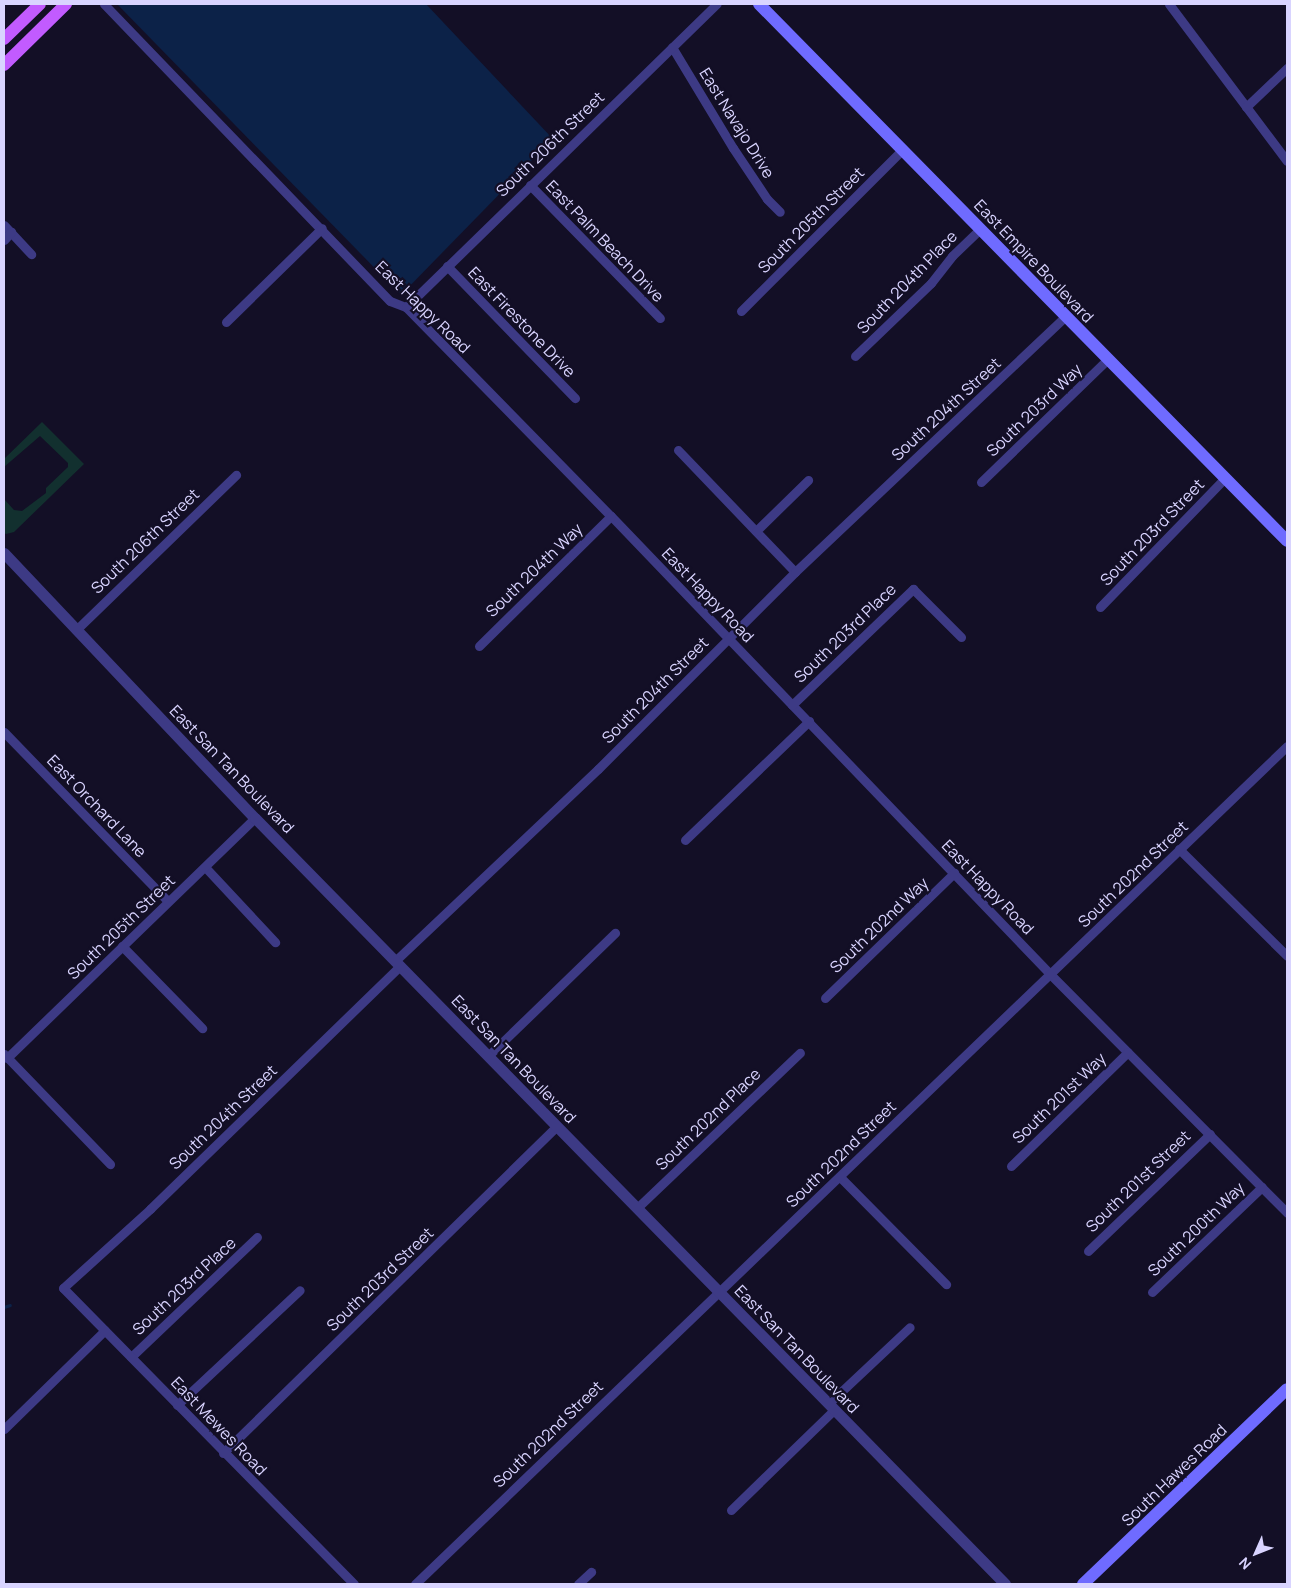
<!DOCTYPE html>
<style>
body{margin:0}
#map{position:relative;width:1291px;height:1588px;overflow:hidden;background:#130f26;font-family:Manrope,sans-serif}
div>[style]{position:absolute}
.green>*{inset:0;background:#12302f}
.water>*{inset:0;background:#0c2248}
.stream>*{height:2.5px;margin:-1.25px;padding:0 1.25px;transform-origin:1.25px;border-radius:1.25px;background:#0c2248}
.minor>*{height:9px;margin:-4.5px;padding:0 4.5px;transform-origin:4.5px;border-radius:4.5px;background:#3d3a85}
.tertiary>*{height:11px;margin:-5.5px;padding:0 5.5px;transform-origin:5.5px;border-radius:5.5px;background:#3d3a85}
.secondary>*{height:12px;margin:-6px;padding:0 6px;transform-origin:6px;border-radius:6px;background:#6f6bff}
.primary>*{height:12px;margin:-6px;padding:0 6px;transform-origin:6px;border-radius:6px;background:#c25bff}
span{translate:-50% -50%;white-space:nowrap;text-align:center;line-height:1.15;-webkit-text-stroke:4.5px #130f26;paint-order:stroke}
.street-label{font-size:16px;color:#d9d4ff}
.frame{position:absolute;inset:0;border:5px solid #d9d4ff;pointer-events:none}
.north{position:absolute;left:1231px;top:1528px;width:50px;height:50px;-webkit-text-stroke:4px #130f26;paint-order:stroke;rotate:226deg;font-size:14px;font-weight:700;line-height:20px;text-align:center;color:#d9d4ff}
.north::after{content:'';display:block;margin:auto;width:18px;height:22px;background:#d9d4ff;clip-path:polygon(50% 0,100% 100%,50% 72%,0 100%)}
</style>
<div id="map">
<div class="green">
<i style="clip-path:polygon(42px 422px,84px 464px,14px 532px,6px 534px,4px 533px,4px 499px,14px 510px,22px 511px,46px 493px,46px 488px,68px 467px,68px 463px,40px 436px,4px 467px,4px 459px)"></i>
</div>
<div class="water">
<i style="clip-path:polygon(117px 4px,426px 4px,553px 139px,401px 295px)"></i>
</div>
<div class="stream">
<i style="left:4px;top:1307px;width:6px;rotate:-18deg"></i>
</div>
<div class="minor">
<i style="left:104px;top:4px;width:412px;rotate:46.1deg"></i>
<i style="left:390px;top:301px;width:17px;rotate:21deg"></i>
<i style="left:406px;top:307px;width:293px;rotate:45.6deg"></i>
<i style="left:611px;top:516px;width:634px;rotate:46.21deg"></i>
<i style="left:1050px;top:974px;width:337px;rotate:45.2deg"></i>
<i style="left:1169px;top:4px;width:196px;rotate:53.1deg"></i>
<i style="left:672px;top:47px;width:118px;rotate:58.9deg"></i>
<i style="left:733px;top:148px;width:61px;rotate:56.3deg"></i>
<i style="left:767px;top:199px;width:18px;rotate:45deg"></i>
<i style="left:1246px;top:107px;width:57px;rotate:-43.6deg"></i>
<i style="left:530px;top:185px;width:186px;rotate:45.7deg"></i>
<i style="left:4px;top:225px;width:40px;rotate:47deg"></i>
<i style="left:4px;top:240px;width:11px;rotate:-49deg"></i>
<i style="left:447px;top:266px;width:184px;rotate:45.9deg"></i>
<i style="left:406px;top:307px;width:434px;rotate:-44.3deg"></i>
<i style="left:741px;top:311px;width:228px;rotate:-45deg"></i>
<i style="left:226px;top:322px;width:134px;rotate:-44.4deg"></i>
<i style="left:855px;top:356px;width:105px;rotate:-43.8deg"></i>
<i style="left:931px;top:283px;width:34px;rotate:-52deg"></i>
<i style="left:952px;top:256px;width:39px;rotate:-44deg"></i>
<i style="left:678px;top:450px;width:169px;rotate:46.2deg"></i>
<i style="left:981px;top:482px;width:177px;rotate:-44.1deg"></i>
<i style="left:756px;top:531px;width:73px;rotate:-44.4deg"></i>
<i style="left:1100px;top:607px;width:180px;rotate:-45.9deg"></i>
<i style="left:76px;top:630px;width:223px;rotate:-44.1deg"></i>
<i style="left:479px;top:646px;width:185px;rotate:-44.6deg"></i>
<i style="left:792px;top:705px;width:168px;rotate:-43.8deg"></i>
<i style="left:913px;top:589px;width:68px;rotate:45deg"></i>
<i style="left:4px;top:732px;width:235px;rotate:45.9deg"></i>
<i style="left:685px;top:840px;width:172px;rotate:-43.8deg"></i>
<i style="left:1179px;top:849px;width:152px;rotate:44.7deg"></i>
<i style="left:205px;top:867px;width:103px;rotate:47deg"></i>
<i style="left:122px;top:946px;width:115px;rotate:45.7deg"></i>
<i style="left:395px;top:961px;width:279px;rotate:-43.4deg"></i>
<i style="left:598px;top:769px;width:279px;rotate:-45deg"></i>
<i style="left:795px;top:572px;width:373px;rotate:-43.4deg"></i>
<i style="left:825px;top:998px;width:180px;rotate:-44.1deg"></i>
<i style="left:4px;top:1054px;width:153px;rotate:46.1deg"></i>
<i style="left:488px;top:1056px;width:177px;rotate:-44.1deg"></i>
<i style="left:7px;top:1058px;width:345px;rotate:-44.1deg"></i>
<i style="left:1011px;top:1166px;width:163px;rotate:-44.3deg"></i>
<i style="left:840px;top:1177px;width:151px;rotate:45.3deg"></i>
<i style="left:637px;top:1208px;width:225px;rotate:-43.6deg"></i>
<i style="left:1088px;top:1251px;width:169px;rotate:-43.8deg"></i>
<i style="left:1152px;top:1292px;width:152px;rotate:-43.7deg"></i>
<i style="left:131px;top:1357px;width:174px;rotate:-43.6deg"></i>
<i style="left:828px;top:1404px;width:112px;rotate:-43.2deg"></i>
<i style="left:177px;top:1405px;width:168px;rotate:-43.1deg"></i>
<i style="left:4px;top:1429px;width:141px;rotate:-44.4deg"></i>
<i style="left:223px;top:1453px;width:467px;rotate:-44.4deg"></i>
<i style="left:731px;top:1510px;width:144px;rotate:-44.2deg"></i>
<i style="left:354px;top:1584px;width:415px;rotate:-134.5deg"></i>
<i style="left:63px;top:1288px;width:118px;rotate:-42.2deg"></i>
<i style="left:150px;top:1209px;width:349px;rotate:-44.2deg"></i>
<i style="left:415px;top:1584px;width:1209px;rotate:-43.86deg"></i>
<i style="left:578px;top:1584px;width:18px;rotate:-43deg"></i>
</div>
<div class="tertiary">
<i style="left:4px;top:553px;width:365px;rotate:46.6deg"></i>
<i style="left:255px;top:818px;width:1072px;rotate:45.6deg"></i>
</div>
<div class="secondary">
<i style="left:759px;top:4px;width:753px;rotate:45.48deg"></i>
<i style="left:1083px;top:1584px;width:282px;rotate:-43.7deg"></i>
</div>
<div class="primary">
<i style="left:4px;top:39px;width:50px;rotate:-44.2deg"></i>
<i style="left:4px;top:65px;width:87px;rotate:-44.5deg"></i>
</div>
<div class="street-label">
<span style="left:737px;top:123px;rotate:58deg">East Navajo Drive</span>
<span style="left:550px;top:144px;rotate:-44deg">South 206th Street</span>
<span style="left:811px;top:220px;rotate:-45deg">South 205th Street</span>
<span style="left:605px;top:241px;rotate:46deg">East Palm Beach Drive</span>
<span style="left:1034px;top:261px;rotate:46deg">East Empire Boulevard</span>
<span style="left:907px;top:282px;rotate:-46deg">South 204th Place</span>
<span style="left:423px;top:307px;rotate:44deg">East Happy Road</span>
<span style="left:522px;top:322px;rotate:46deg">East Firestone Drive</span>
<span style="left:946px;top:409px;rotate:-43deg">South 204th Street</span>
<span style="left:1034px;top:410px;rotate:-44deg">South 203rd Way</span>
<span style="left:1152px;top:532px;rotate:-46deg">South 203rd Street</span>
<span style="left:145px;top:541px;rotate:-44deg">South 206th Street</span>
<span style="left:534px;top:570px;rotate:-44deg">South 204th Way</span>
<span style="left:708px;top:595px;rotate:46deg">East Happy Road</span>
<span style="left:845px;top:633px;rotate:-44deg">South 203rd Place</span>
<span style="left:655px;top:690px;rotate:-45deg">South 204th Street</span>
<span style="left:232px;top:769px;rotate:46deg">East San Tan Boulevard</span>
<span style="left:97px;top:806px;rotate:46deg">East Orchard Lane</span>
<span style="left:1133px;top:874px;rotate:-44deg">South 202nd Street</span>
<span style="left:988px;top:887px;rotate:46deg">East Happy Road</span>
<span style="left:879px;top:925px;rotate:-44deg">South 202nd Way</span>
<span style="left:121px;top:927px;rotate:-44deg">South 205th Street</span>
<span style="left:514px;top:1059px;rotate:46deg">East San Tan Boulevard</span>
<span style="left:1059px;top:1098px;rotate:-44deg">South 201st Way</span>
<span style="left:223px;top:1117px;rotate:-44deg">South 204th Street</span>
<span style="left:708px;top:1119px;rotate:-44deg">South 202nd Place</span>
<span style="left:841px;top:1154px;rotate:-44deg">South 202nd Street</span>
<span style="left:1138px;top:1181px;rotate:-44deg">South 201st Street</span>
<span style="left:1196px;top:1229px;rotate:-44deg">South 200th Way</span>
<span style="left:380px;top:1279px;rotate:-44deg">South 203rd Street</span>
<span style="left:184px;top:1286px;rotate:-43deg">South 203rd Place</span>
<span style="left:797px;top:1349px;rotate:46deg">East San Tan Boulevard</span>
<span style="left:219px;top:1426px;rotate:46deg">East Mewes Road</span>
<span style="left:548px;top:1434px;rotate:-44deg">South 202nd Street</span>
<span style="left:1174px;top:1475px;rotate:-44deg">South Hawes Road</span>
</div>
<div class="frame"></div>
<div class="north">N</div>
</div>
